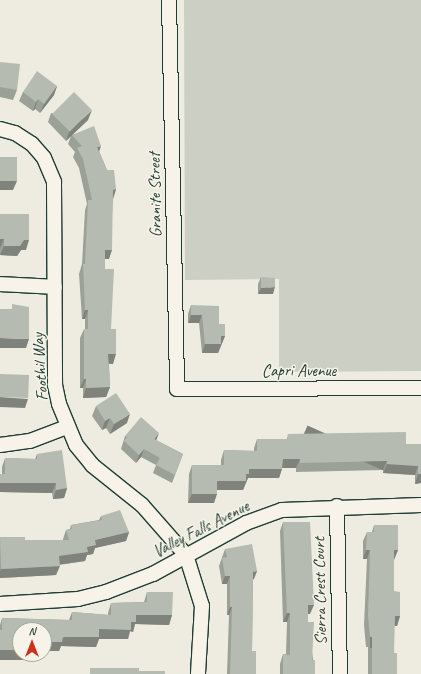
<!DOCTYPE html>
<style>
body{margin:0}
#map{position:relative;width:421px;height:674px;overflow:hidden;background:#eeece1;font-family:Caveat,sans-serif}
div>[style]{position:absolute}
.green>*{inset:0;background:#cccfc4}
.roads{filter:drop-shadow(1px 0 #1f3d34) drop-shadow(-1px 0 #1f3d34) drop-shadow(0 1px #1f3d34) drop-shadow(0 -1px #1f3d34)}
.minor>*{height:14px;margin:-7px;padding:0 7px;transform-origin:7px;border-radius:7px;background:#f7f3e8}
.wall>*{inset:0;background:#9ca197}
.shaded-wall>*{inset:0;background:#7f837b;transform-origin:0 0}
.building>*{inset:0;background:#b5bbb0;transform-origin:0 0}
span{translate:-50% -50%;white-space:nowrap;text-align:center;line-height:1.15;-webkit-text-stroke:3px #f7f3e8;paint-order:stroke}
.street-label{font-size:17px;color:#1f3d34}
.north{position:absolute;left:12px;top:622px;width:40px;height:40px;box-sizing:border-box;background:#f7f3e8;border:1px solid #a1aaa0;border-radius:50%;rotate:0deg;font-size:11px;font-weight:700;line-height:16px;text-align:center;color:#1f3d34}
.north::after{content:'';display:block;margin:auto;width:14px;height:18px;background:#c8321e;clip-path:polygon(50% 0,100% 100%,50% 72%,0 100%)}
</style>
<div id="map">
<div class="green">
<i style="clip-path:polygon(184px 0,421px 0,421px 371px,279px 372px,279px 279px,185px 280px)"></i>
</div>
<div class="roads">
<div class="minor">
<i style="left:169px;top:0;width:389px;rotate:88.8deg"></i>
<i style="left:177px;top:389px;width:244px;rotate:-0.2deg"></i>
<i style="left:0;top:129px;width:16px;rotate:15deg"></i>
<i style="left:15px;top:133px;width:20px;rotate:33deg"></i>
<i style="left:32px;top:144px;width:18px;rotate:49deg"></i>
<i style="left:44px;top:158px;width:26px;rotate:67deg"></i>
<i style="left:54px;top:182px;width:203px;rotate:89.7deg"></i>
<i style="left:55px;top:385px;width:19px;rotate:78deg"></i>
<i style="left:59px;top:404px;width:44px;rotate:67.5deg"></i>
<i style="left:76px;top:445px;width:26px;rotate:51deg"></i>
<i style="left:92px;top:465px;width:64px;rotate:38.7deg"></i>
<i style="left:142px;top:505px;width:67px;rotate:48.7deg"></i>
<i style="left:186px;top:555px;width:53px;rotate:72.6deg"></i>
<i style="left:202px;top:606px;width:68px;rotate:93.4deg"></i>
<i style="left:0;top:284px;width:55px;rotate:3.1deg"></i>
<i style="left:0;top:445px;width:30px;rotate:-8deg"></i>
<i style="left:30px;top:441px;width:40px;rotate:-21deg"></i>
<i style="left:337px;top:506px;width:168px;rotate:89deg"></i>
<i style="left:0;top:604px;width:78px;rotate:-3.7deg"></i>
<i style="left:78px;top:599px;width:29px;rotate:-14deg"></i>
<i style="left:106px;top:592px;width:50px;rotate:-21deg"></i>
<i style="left:153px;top:574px;width:106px;rotate:-28.7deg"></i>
<i style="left:246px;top:523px;width:38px;rotate:-20deg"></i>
<i style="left:282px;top:510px;width:139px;rotate:-2.1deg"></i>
</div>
</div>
<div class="wall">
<i style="clip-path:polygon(0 62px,17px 90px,13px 100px,0 97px)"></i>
<i style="clip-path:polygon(57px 86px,54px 95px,40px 113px,35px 109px,33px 111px,19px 101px,23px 92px)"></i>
<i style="clip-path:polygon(51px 113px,88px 120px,73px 134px,99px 151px,107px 170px,116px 189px,113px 199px,109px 259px,105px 259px,105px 269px,111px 329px,113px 364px,109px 364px,110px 387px,106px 397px,83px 398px,83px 388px,80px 388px,80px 338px,84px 329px,85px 329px,85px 319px,82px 319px,79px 274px,82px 264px,85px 210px,87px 204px,79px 168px,73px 157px,75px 152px,68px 144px,71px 136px,66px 141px,48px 122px)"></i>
<i style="clip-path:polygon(0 214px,26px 250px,21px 250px,17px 256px,0 255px)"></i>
<i style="clip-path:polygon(261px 277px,273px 294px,258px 294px,258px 284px)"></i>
<i style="clip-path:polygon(191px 305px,219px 324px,225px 336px,218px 353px,202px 353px,199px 323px,188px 323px,188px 314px)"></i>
<i style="clip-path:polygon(96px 406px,127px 423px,110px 434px,106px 428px,102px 430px,92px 416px)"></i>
<i style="clip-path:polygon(288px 434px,406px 444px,421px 444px,421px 483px,415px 484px,415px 475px,383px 473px,383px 470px,296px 472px,296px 468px,282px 468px,279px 478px,248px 478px,243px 490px,217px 490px,214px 503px,188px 503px,189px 474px,192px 465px,221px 465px,221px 460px,224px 450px,254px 451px,254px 448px,257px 439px,287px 439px)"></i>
<i style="clip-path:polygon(125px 436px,156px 440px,183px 454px,172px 483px,153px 473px,156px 465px,141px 457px,136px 463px,121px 449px)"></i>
<i style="clip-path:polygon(37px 454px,67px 488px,64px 498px,53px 499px,52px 493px,0 492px,0 474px,2px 474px,2px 467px,5px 458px,35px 459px)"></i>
<i style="clip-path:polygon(101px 516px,129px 532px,126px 541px,95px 548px,93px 554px,87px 555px,85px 561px,59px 565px,56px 575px,0 578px,0 537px,25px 540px,63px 540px,63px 539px,66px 530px,70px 529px,71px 525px,99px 520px)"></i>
<i style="clip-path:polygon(283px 522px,310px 614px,308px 614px,308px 622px,315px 674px,280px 674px,280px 664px,283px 654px,286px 654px,287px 622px,283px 622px,280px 531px)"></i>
<i style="clip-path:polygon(374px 525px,398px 550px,394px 559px,394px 591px,400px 616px,397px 626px,394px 626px,394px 653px,397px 674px,368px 674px,368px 647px,366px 647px,364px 625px,367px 559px,363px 559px,363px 541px,367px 532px,372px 532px)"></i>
<i style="clip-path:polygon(225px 549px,257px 571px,253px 580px,252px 651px,256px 674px,227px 674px,229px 615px,227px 615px,227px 584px,222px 584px,219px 566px)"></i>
<i style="clip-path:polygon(147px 592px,172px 615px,169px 625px,135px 624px,133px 632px,130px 631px,128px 639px,99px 639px,96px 647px,61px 646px,59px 651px,44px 651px,20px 630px,25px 660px,0 660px,0 625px,2px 618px,69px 620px,72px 612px,108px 615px,108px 613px,111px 603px,144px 602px)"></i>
</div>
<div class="shaded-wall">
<i style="clip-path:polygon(57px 86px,54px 95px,40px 113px,44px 104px)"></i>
<i style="clip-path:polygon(38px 99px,35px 109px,33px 111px,36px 102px)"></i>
<i style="clip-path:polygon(92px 110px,88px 120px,66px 141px,69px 132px)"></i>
<i style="clip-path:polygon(101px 146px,98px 155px,97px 147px)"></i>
<i style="clip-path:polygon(0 181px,17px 181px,13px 190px,0 190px)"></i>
<i style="clip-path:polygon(116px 189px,113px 199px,113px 190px)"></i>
<i style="clip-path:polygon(0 239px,4px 239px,0 248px)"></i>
<i style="clip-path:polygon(24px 240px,29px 240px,26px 250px,21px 250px,17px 256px,0 255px,4px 246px)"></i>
<i style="clip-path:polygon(105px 250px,112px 250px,109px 259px,102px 259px)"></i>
<i style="clip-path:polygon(275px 287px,273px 294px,258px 294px,261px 288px)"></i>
<i style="clip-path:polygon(85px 310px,88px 310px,85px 319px,82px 319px)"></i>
<i style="clip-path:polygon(191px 315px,202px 315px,199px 323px,188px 323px)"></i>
<i style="clip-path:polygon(221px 336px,225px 336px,218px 353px,202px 353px,205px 344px)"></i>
<i style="clip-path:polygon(0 338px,29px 339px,26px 348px,0 348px)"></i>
<i style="clip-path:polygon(108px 354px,116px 354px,113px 364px,105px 363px)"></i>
<i style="clip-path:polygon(84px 379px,86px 379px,83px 388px,80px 388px)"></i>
<i style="clip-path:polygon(110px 387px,106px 397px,83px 398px,86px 388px)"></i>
<i style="clip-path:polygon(0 397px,28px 399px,25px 408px,0 407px)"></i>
<i style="clip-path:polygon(130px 414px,127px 423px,110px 434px,114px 424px)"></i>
<i style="clip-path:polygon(110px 418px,106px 428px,102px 430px,105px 421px)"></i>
<i style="clip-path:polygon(159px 433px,156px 441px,154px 439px)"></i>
<i style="clip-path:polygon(144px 449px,141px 457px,136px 463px,139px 455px)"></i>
<i style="clip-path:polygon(283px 459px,300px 459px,296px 468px,279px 468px)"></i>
<i style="left:387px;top:461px;width:10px;height:87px;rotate:114deg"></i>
<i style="clip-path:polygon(387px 464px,418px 466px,415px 475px,383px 473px)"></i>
<i style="clip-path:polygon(249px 469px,282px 469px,279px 478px,248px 478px,243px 490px,214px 490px,217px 481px,246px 474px)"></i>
<i style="clip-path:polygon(418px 474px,421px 474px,421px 483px,415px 484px)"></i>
<i style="clip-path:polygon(0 483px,56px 483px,52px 493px,0 492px)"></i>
<i style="clip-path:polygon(67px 488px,64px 498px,53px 499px,56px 490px)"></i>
<i style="clip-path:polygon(192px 494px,217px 494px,214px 503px,188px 503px)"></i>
<i style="clip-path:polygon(129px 532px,126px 541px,95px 548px,93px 554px,87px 555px,85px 561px,56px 565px,59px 556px,95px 540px)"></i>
<i style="clip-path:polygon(366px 550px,370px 550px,367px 559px,363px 559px)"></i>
<i style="clip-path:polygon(394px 550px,398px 550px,394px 560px)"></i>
<i style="clip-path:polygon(60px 566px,56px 575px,0 578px,0 571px,1px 569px)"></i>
<i style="clip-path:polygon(257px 571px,254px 579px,250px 580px,253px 572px)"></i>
<i style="clip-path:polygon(225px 576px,230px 576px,227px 584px,222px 584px)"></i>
<i style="clip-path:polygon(308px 605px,314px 605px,310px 614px,305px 614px)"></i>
<i style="clip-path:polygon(230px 607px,232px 607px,229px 615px,227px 615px)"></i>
<i style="clip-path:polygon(287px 613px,290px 613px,287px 622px,283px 622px)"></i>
<i style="clip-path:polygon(136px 615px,172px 615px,169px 625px,135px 624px,133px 632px,130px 631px,128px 639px,99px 639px,96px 647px,61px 646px,59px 651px,44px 651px,44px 642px,131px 622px)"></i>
<i style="clip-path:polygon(395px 616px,400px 616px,397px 626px,391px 626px)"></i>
<i style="left:370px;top:637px;width:2px;height:11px"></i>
<i style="clip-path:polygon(0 650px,20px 650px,20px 654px,27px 654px,25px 660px,0 660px)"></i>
</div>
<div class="building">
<i style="clip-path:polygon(0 62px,20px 64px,17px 90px,0 87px)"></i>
<i style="clip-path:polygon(37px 71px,57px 86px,44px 104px,38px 99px,36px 102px,23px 92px)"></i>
<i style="left:74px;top:92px;width:25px;height:31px;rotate:45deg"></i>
<i style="clip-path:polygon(94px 126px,101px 146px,97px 147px,107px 170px,114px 170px,116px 189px,113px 190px,112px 250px,105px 250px,105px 269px,114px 269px,111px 329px,116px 329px,116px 354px,108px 354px,110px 387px,86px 388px,86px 379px,84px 379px,84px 329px,88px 329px,88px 310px,85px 310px,83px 264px,85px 264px,88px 200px,92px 200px,83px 159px,77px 148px,82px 146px,72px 135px)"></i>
<i style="left:0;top:157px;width:17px;height:24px"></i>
<i style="clip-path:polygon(0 214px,29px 214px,29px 240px,24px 240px,20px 246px,4px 246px,4px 239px,0 239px)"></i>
<i style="clip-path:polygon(261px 277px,275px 278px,275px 287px,261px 288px)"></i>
<i style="clip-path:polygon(12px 304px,29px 307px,29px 339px,0 338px,0 309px,12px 309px)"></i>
<i style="clip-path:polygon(191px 305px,219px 306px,219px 324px,225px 324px,225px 336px,221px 336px,221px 344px,205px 344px,202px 315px,191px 315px)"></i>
<i style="left:0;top:374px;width:29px;height:23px;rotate:2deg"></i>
<i style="clip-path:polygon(116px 393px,130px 414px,114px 424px,110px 418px,105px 421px,96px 406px)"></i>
<i style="clip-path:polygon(141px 417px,159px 433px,154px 439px,183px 454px,175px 475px,156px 465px,160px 458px,144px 449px,139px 455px,124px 441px,127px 437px,125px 436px)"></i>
<i style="clip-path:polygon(406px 432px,406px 444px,421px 444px,421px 474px,418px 474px,418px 466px,387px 464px,387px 461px,300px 463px,300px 459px,283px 459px,282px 469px,249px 469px,249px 474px,246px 474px,246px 481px,217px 481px,217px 494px,192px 494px,192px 465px,224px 465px,224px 450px,257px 451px,257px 439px,288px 439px,288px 434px)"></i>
<i style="clip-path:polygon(62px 450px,67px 488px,56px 490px,56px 483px,0 483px,0 474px,5px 474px,5px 458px,37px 459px,37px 454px)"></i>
<i style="clip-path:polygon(120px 510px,129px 532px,95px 540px,96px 545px,87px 547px,88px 552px,59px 556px,60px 566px,1px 569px,0 537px,25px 537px,25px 540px,69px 540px,66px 530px,72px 529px,71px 525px,102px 520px,101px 516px)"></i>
<i style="clip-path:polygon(283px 522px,310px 522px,314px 605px,308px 605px,308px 622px,314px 622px,312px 660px,315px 660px,315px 674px,283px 674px,283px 654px,290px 655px,290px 613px,287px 613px)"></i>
<i style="clip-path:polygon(374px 525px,398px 525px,398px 550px,394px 550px,394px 591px,400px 592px,400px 616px,395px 616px,394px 653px,397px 653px,397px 674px,372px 674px,372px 637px,370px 637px,368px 616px,370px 550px,366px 550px,367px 532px,374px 532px)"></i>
<i style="clip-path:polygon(252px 544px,257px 571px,253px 572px,252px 651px,256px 651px,256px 674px,230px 674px,232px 607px,230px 607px,230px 576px,225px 576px,222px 558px,227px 557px,225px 549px)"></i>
<i style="clip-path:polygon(147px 592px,173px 592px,172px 615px,136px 615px,136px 622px,131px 622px,131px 630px,99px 629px,99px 637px,63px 637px,62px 642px,44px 642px,44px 630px,20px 630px,20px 650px,0 650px,0 630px,2px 630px,2px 618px,72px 620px,72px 612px,111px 615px,111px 603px,147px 602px)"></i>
<i style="clip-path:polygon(90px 668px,139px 668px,139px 671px,165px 671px,165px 674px,90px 674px)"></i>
</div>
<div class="street-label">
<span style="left:155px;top:195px;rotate:-91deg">Granite Street</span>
<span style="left:40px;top:367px;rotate:-94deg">Foothil Way</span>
<span style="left:299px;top:371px">Capri Avenue</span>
<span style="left:201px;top:529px;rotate:-27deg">Valley Falls Avenue</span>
<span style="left:320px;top:591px;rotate:-91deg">Sierra Crest Court</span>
</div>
<div class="north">N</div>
</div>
